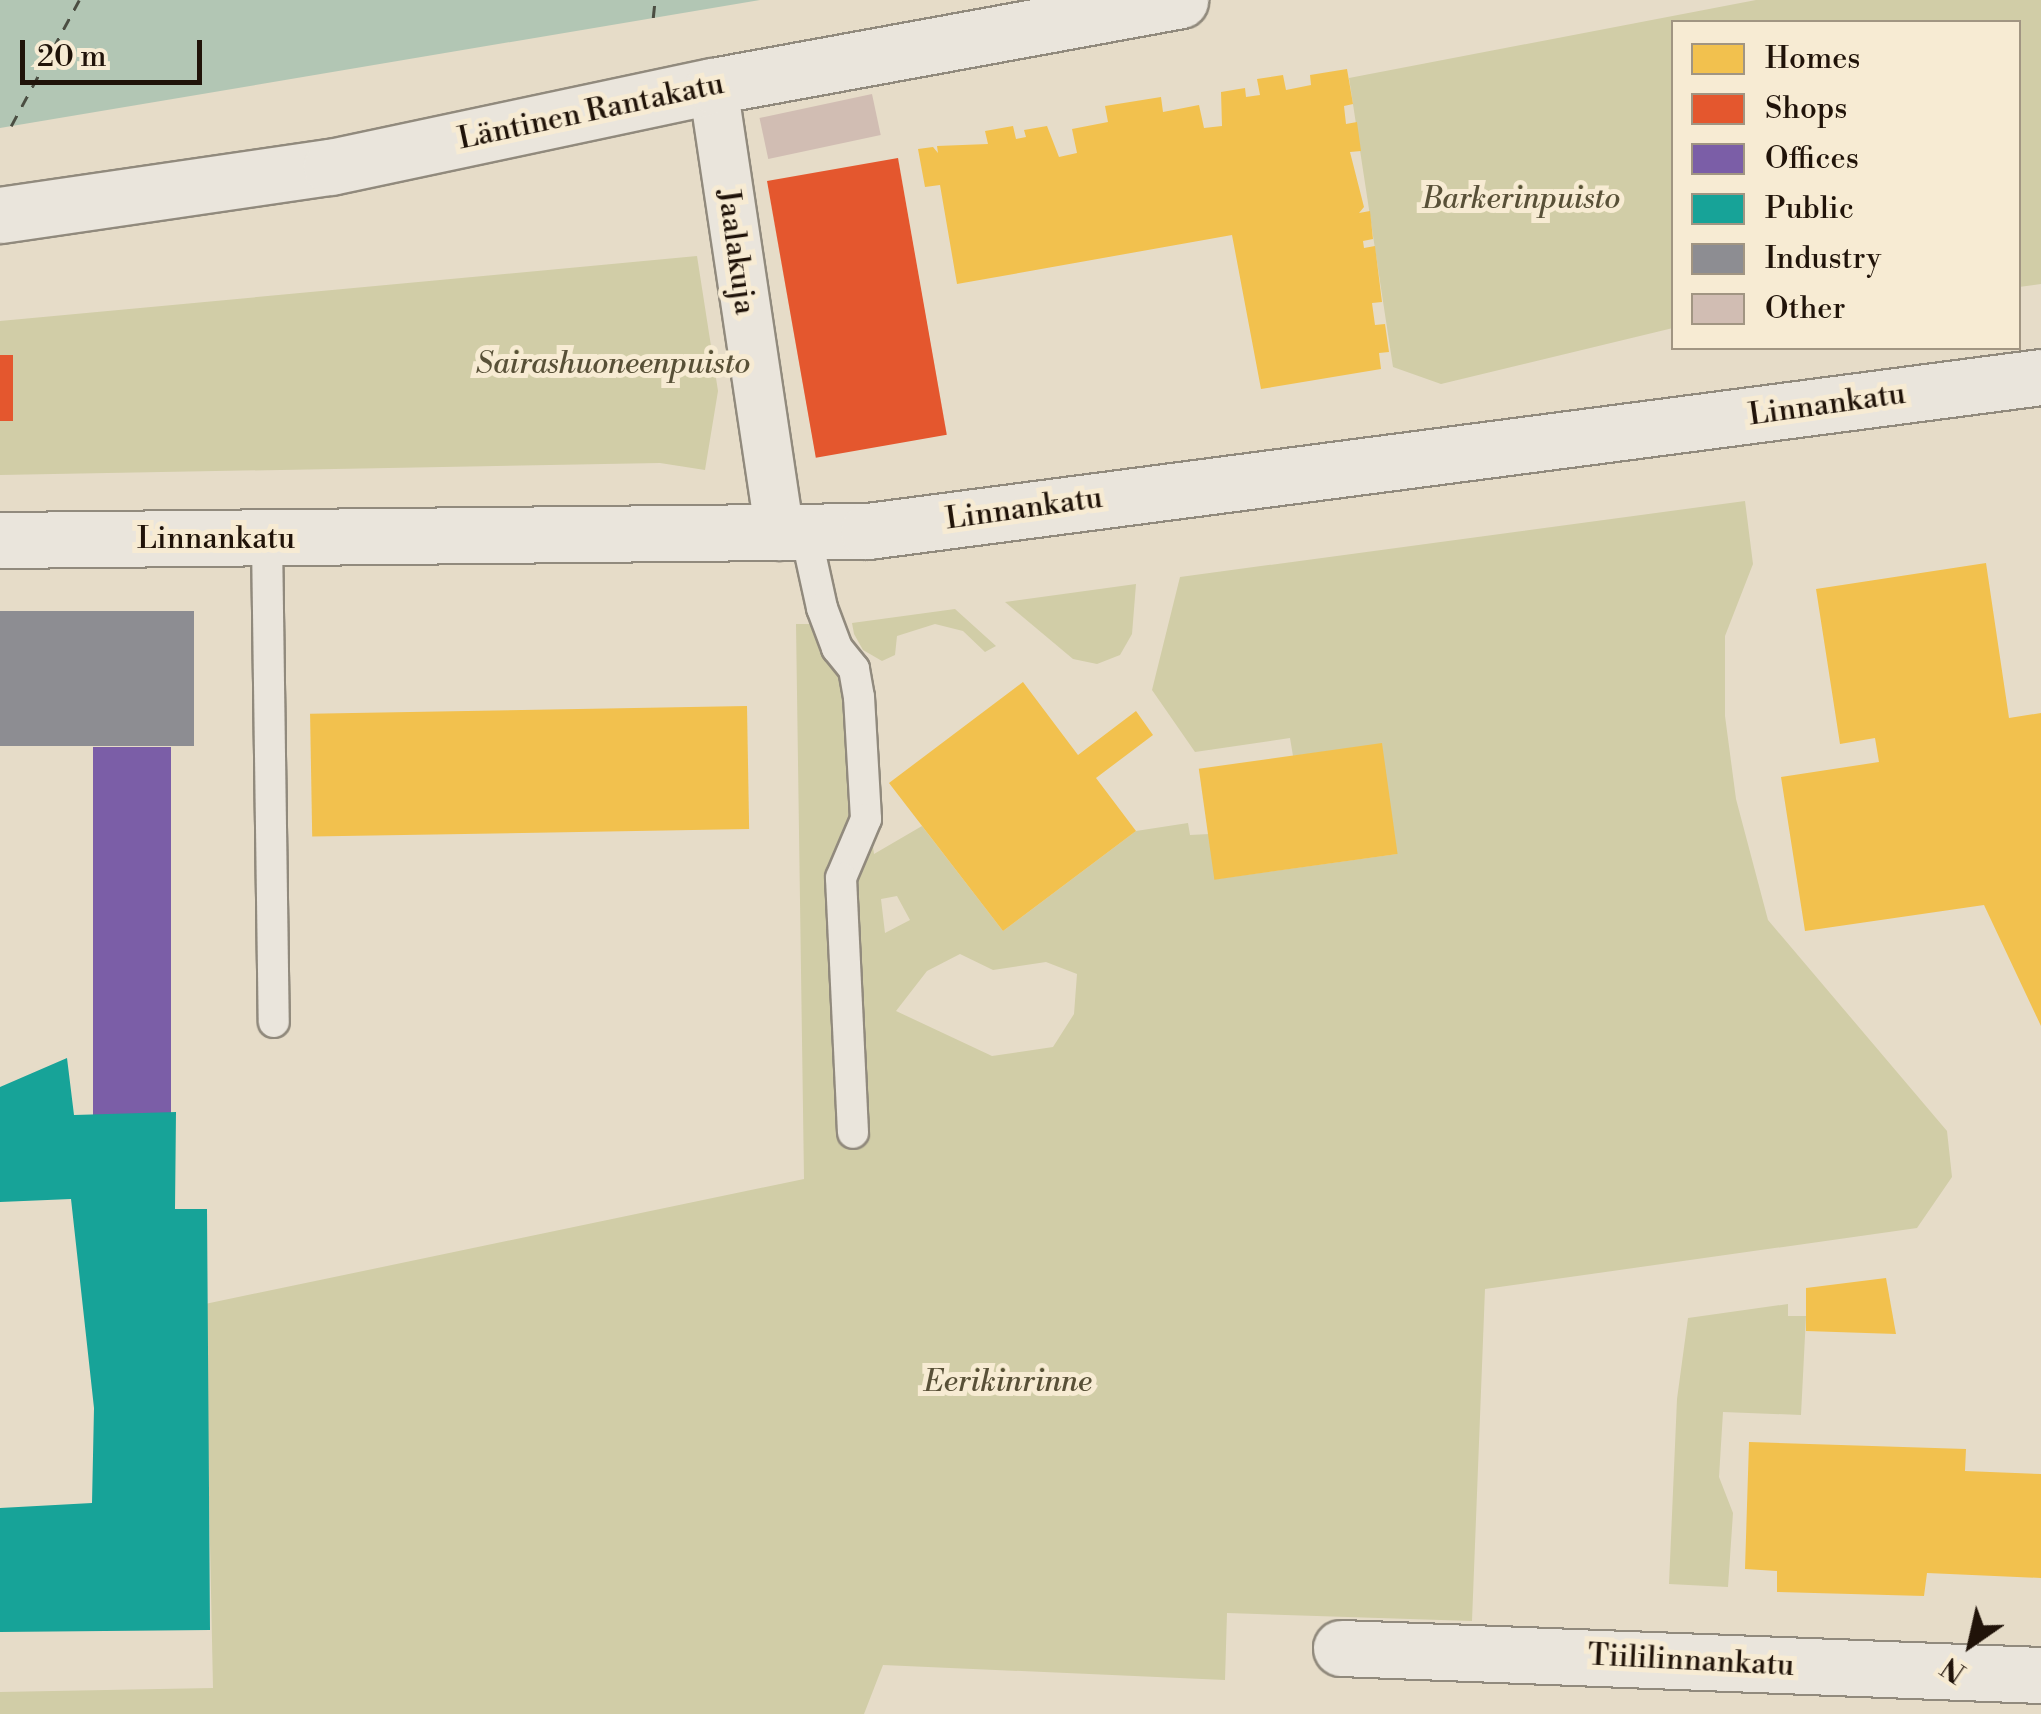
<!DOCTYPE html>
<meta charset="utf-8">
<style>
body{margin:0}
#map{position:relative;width:2041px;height:1714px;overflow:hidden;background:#e6dcc8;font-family:"Libre Bodoni",serif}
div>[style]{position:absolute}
.green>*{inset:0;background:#d1cda7}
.water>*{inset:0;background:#b2c6b4}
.homes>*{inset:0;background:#f2c14e;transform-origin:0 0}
.shops>*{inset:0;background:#e4572e;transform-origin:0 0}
.offices>*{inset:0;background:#7b5ea7;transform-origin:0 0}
.public>*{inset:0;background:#17a398}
.industry>*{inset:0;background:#8d8d92;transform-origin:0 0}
.ferry>*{height:2.5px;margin-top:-1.25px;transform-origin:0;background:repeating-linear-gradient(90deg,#4b4e42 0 12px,transparent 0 22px)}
.building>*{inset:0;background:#d1bdb3;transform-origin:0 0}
.roads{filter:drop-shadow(2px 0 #918a7d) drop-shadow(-2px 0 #918a7d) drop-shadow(0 2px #918a7d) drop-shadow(0 -2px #918a7d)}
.service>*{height:30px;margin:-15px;padding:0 15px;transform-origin:15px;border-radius:15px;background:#eae5dc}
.pedestrian>*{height:48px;margin:-24px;padding:0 24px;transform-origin:24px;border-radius:24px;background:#eae5dc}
.minor>*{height:55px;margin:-27.5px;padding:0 27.5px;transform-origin:27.5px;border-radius:27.5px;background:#eae5dc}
.tertiary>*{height:55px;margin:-27.5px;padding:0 27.5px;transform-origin:27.5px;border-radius:27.5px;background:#eae5dc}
span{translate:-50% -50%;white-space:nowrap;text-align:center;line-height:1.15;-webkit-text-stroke:10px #f7ebd3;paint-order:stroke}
.street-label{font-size:30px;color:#201309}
.park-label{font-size:30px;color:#585037;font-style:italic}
.legend{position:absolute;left:1671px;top:20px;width:350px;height:330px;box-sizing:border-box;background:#f7ebd3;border:2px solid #a19582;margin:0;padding:12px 18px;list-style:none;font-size:30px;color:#201309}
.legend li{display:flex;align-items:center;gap:20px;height:50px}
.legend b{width:50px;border:2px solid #a19582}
.north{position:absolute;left:1921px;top:1594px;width:100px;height:100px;-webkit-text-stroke:8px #f7ebd3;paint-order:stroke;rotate:214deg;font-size:28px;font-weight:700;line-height:40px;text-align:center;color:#201309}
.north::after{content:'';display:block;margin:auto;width:35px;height:45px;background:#201309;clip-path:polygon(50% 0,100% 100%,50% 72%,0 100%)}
.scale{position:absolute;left:20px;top:40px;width:182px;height:45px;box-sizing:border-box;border:5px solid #201309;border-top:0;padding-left:12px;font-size:30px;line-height:35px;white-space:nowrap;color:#201309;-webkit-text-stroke:8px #f7ebd3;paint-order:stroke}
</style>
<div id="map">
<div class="green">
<i style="clip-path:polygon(1756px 0,2041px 0,2041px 284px,2019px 287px,2018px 22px,1674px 22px,1673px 328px,1441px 384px,1393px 367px,1349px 78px)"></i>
<i style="clip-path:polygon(697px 256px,718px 391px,705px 470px,660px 463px,0 475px,0 321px)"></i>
<i style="clip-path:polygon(evenodd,1745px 501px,1753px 564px,1725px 636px,1725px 716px,1736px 799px,1768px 920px,1947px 1131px,1952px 1177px,1917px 1228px,1485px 1289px,1472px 1621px,1227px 1613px,1225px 1680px,883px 1665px,864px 1714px,0 1714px,0 1692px,213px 1688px,205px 1304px,804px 1179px,796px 624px,842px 624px,874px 854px,922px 826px,1003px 931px,1136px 831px,1188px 823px,1190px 835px,1209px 834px,1216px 879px,1397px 854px,1381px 744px,1293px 756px,1290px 738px,1195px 752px,1152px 690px,1180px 577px,1745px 501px,897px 896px,910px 920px,885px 933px,881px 899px,897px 896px,1745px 501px,960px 954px,993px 970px,1046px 962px,1077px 974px,1074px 1014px,1053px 1047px,992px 1056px,896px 1011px,927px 971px,960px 954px)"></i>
<i style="clip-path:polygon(1136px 584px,1132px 634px,1120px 655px,1097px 664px,1073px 659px,1005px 602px)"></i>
<i style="clip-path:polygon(955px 609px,996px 646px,985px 652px,963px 631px,935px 624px,897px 636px,895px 655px,882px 661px,863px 650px,854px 634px,852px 623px)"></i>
<i style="clip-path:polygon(1788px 1304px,1788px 1316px,1806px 1316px,1801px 1415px,1723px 1412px,1719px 1477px,1733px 1513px,1728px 1587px,1669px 1584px,1677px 1399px,1688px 1318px)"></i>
</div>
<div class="water">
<i style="clip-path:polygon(0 0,760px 0,0 128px)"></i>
</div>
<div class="homes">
<i style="clip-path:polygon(1347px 69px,1353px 104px,1344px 106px,1346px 124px,1357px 122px,1361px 151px,1350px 152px,1364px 207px,1359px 213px,1370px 211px,1373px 239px,1363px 241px,1364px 248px,1375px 246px,1382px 302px,1372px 303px,1375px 325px,1385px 324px,1389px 352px,1379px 353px,1381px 369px,1261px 389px,1232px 235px,957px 284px,940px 185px,925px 187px,918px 149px,933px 147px,938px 153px,937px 146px,988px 144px,985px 131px,1013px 126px,1016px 139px,1026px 137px,1024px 130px,1047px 126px,1059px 157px,1077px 153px,1072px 129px,1108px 122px,1105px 106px,1161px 97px,1163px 112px,1199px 105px,1204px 128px,1222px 126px,1221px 92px,1245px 88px,1246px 97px,1260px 95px,1257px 79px,1283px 75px,1286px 90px,1311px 85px,1310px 75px)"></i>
<i style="clip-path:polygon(1986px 563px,2009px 718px,2041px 713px,2041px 1026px,1984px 905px,1805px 931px,1781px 777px,1879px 762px,1875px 738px,1840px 744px,1816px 589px)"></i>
<i style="clip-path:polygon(1023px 682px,1078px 755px,1136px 711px,1153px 735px,1096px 778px,1136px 831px,1003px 931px,889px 783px)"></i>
<i style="left:747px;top:706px;width:123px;height:437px;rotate:89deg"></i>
<i style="left:1382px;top:743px;width:112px;height:185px;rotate:82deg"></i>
<i style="clip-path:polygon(1886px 1278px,1896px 1334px,1806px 1331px,1806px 1288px)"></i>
<i style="clip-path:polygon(1749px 1442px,1966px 1449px,1965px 1471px,2041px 1474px,2041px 1578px,1927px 1573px,1924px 1596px,1777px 1592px,1777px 1571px,1745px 1569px)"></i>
</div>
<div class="shops">
<i style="left:898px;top:158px;width:281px;height:133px;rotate:80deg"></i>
<i style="left:0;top:355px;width:13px;height:66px"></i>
</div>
<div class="offices">
<i style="left:93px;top:747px;width:78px;height:368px"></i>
</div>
<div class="public">
<i style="clip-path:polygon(67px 1058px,74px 1115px,176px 1112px,175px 1209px,207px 1209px,210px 1630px,0 1632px,0 1508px,92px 1503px,94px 1408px,71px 1199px,0 1202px,0 1087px)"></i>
</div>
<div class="industry">
<i style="left:194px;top:611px;width:135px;height:194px;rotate:90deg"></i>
</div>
<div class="ferry">
<i style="left:653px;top:18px;width:18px;rotate:-84deg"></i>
<i style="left:11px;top:126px;width:143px;rotate:-61.6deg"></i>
</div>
<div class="building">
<i style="left:872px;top:94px;width:42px;height:115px;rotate:78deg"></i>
</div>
<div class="roads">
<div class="service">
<i style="left:806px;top:535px;width:75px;rotate:77.6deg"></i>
<i style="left:822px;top:608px;width:43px;rotate:69.4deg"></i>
<i style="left:837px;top:648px;width:27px;rotate:51deg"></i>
<i style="left:854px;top:669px;width:28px;rotate:80deg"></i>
<i style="left:859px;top:697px;width:122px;rotate:86.7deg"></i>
<i style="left:866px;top:819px;width:64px;rotate:113deg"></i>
<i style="left:841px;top:878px;width:255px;rotate:87.3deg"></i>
<i style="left:267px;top:540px;width:482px;rotate:89.2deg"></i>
</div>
<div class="pedestrian">
<i style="left:713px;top:86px;width:455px;rotate:81.5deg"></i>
</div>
<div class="minor">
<i style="left:0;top:215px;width:334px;rotate:-8.3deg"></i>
<i style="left:331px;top:167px;width:390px;rotate:-12deg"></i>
<i style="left:713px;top:86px;width:475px;rotate:-10.4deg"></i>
<i style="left:1341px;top:1648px;width:701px;rotate:2.21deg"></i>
</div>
<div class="tertiary">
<i style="left:0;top:540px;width:868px;rotate:-0.59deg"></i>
<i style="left:868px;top:531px;width:1183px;rotate:-7.48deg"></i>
</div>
</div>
<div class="street-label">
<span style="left:591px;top:112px;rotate:-12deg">Läntinen Rantakatu</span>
<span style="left:736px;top:252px;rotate:82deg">Jaalakuja</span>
<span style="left:1827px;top:405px;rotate:-8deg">Linnankatu</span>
<span style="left:1024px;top:509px;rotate:-8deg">Linnankatu</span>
<span style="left:216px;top:539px">Linnankatu</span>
<span style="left:1691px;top:1661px;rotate:3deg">Tiililinnankatu</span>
</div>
<div class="park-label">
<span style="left:1521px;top:199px">Barkerinpuisto</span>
<span style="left:613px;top:364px">Sairashuoneenpuisto</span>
<span style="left:1008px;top:1382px">Eerikinrinne</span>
</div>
<ul class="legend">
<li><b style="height:28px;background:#f2c14e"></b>Homes</li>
<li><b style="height:28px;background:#e4572e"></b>Shops</li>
<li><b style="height:28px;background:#7b5ea7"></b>Offices</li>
<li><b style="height:28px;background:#17a398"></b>Public</li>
<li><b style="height:28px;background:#8d8d92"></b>Industry</li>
<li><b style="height:28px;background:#d1bdb3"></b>Other</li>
</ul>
<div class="north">N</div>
<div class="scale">20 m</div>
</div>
